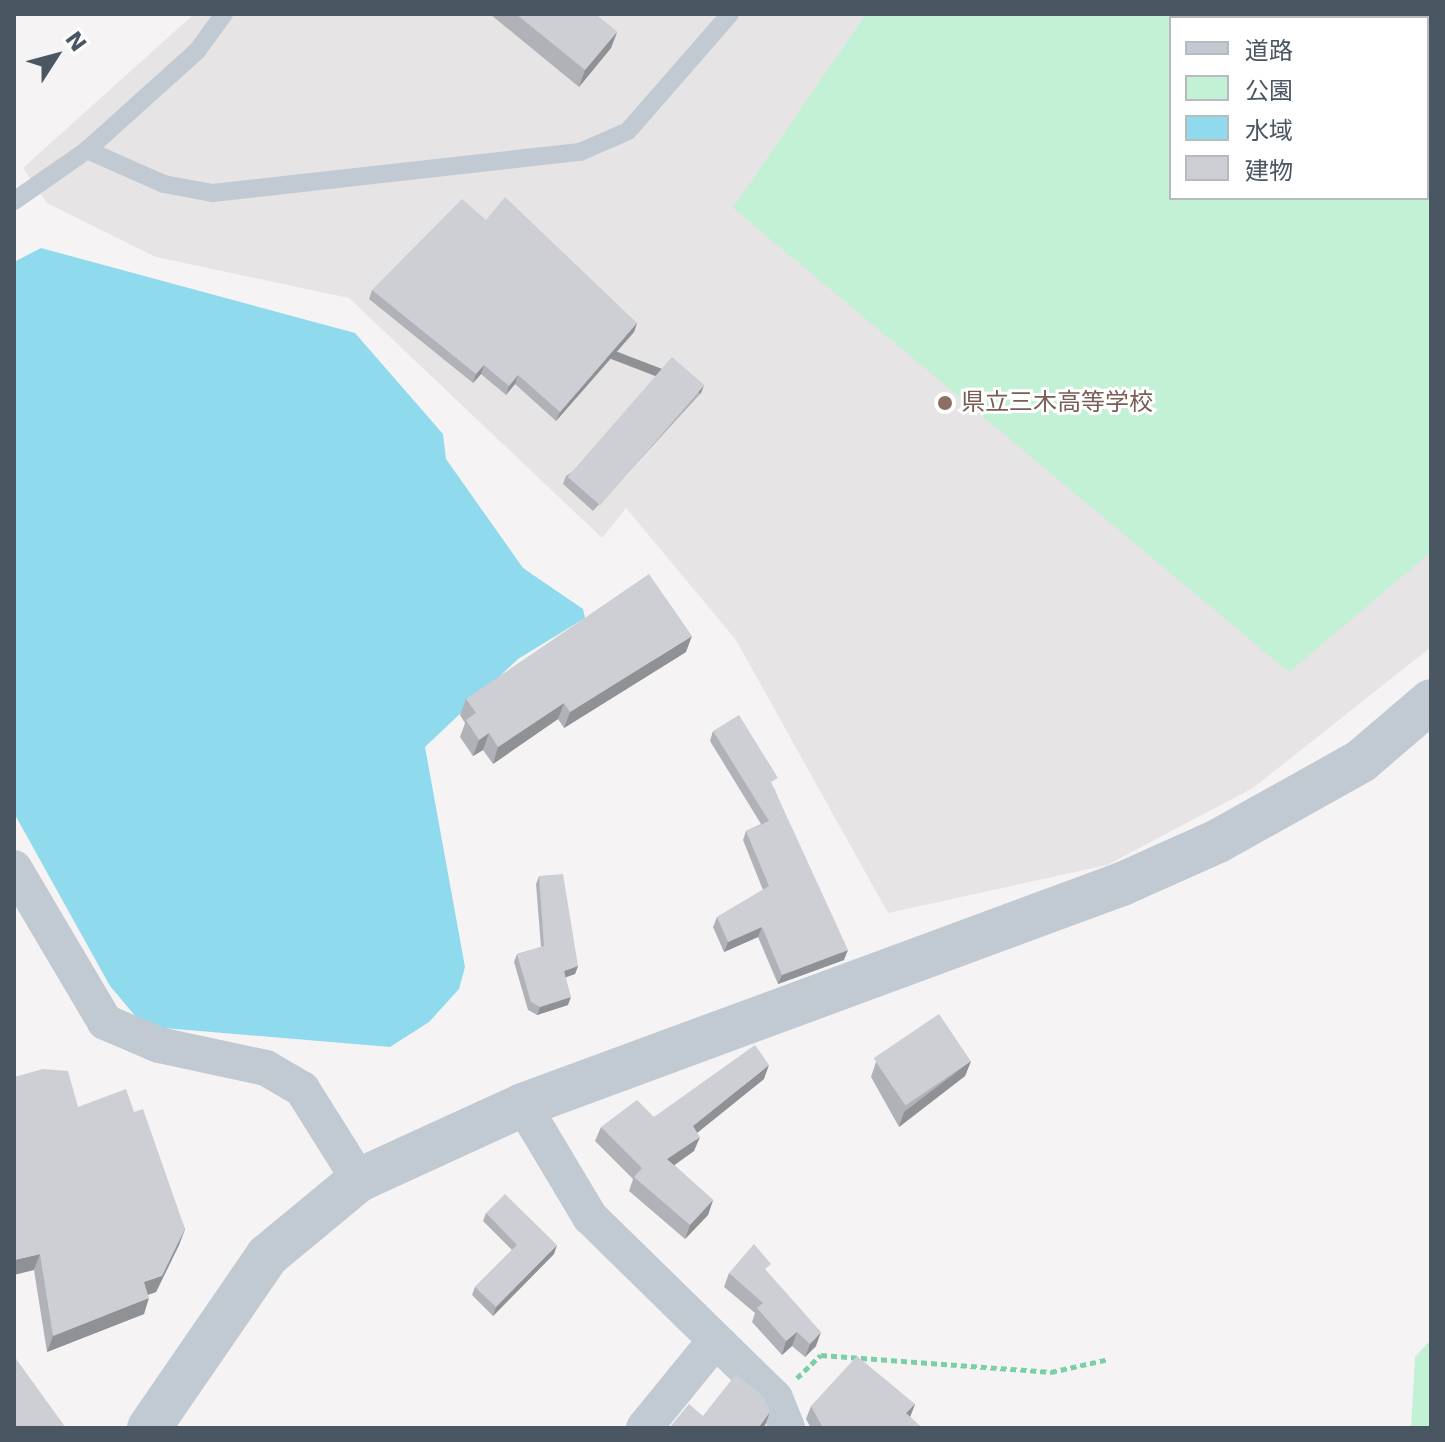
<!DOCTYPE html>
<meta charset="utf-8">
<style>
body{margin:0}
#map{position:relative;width:1445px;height:1442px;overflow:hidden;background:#f5f3f3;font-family:"DejaVu Sans","Noto Sans JP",sans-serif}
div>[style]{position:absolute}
.education>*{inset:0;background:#e6e4e5}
.green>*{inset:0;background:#c3f1d5}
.water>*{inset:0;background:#90daee}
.path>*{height:5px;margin-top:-2.5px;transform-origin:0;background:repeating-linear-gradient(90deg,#7ad0a6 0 6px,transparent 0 10px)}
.service>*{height:18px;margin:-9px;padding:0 9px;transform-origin:9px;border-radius:9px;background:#c1cad2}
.minor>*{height:36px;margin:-18px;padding:0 18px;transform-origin:18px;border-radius:18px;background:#c1cad2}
.tertiary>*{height:44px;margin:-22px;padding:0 22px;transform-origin:22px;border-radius:22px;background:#c1cad2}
.wall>*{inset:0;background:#b0b2b7}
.shaded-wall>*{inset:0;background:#909195;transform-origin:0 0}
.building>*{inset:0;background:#cdcfd5;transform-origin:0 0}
.dots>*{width:22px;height:22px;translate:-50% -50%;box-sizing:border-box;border:4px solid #fff;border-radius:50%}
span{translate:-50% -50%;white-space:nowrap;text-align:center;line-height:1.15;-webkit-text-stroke:6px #fff;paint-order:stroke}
.education-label{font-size:24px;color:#785e54}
.left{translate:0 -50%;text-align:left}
.frame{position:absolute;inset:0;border:16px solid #4a5661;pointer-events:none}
.legend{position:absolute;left:1169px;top:16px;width:260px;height:184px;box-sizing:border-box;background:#fff;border:2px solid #b7bbc0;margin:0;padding:10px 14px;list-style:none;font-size:24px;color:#4a5661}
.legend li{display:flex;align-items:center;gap:16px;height:40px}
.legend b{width:40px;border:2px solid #b7bbc0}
.north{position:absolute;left:16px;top:16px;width:80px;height:80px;-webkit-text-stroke:6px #fff;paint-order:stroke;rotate:54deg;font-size:22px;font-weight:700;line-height:32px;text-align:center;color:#4a5661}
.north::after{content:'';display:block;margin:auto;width:28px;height:36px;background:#4a5661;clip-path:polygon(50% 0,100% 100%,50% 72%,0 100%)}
</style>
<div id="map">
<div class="education">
<i style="clip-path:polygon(194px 14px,1419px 14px,1424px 18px,1171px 18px,1171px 198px,1427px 198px,1431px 24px,1431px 647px,1253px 788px,1107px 865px,888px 913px,736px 640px,626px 508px,602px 538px,349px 298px,156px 257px,47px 203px,23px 168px)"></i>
</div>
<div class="green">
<i style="clip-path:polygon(866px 14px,1302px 14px,1307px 18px,1171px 18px,1171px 198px,1427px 198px,1431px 119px,1431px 552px,1289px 672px,733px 208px)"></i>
<i style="clip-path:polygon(1431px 1340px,1431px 1428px,1411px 1428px,1415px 1357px)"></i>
</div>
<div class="water">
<i style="clip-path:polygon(41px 248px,355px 333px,443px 434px,446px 459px,523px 568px,583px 609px,585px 618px,518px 659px,425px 747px,465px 967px,459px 989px,429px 1022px,390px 1047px,164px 1028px,137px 1018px,110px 986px,14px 813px,14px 262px)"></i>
</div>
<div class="path">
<i style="left:797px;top:1378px;width:33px;rotate:-44deg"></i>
<i style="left:821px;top:1355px;width:231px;rotate:4.2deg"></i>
<i style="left:1051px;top:1372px;width:59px;rotate:-12.6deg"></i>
</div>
<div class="service">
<i style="left:87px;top:150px;width:84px;rotate:23.8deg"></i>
<i style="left:164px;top:184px;width:50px;rotate:10.4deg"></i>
<i style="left:213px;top:193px;width:369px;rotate:-6.4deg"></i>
<i style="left:580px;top:152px;width:52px;rotate:-23.6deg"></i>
<i style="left:628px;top:131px;width:155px;rotate:-48.9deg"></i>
<i style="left:14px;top:201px;width:89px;rotate:-34.9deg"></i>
<i style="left:87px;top:150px;width:148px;rotate:-42deg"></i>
<i style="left:197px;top:51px;width:46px;rotate:-53.9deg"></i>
</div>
<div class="minor">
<i style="left:14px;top:868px;width:179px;rotate:59.4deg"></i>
<i style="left:105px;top:1022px;width:59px;rotate:23.1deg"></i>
<i style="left:159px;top:1045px;width:109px;rotate:12.1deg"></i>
<i style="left:266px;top:1068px;width:42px;rotate:30.3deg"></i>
<i style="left:302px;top:1089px;width:107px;rotate:57.9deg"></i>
<i style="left:523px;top:1105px;width:131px;rotate:59.1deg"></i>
<i style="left:590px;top:1217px;width:259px;rotate:44.4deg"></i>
<i style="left:775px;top:1398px;width:32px;rotate:68deg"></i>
<i style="left:644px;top:1428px;width:112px;rotate:-50.8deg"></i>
</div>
<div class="tertiary">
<i style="left:149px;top:1428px;width:209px;rotate:-55.5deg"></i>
<i style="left:267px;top:1256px;width:119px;rotate:-39.6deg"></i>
<i style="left:359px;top:1180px;width:180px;rotate:-24.6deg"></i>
<i style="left:523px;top:1105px;width:638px;rotate:-20.25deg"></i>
<i style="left:1122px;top:884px;width:105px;rotate:-24.1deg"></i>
<i style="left:1218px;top:841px;width:164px;rotate:-29.2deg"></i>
<i style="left:1361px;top:761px;width:92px;rotate:-40.6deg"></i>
</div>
<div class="wall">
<i style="clip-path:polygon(490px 14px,595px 14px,617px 32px,611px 48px,579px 87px)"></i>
<i style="clip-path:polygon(486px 220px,637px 323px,634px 332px,556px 421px,515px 384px,506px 395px,481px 374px,473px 383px,369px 299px,372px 290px)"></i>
<i style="clip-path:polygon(704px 385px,701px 393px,593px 511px,563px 484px,566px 476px)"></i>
<i style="clip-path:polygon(686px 652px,564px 728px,558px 719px,493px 764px,483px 750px,473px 756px,460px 737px,465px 723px,460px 715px,466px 699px)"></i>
<i style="clip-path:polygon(713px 731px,774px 788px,844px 960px,778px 984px,758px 937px,724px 952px,713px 927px,717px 917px,763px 890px,743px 840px,746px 831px,761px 824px,710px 741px)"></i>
<i style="clip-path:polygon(539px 876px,578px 966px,575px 974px,566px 977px,568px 1005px,537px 1015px,528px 1010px,514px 962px,517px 954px,541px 947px,536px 884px)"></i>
<i style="clip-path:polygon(971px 1061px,965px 1076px,899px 1127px,871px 1077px,876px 1062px)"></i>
<i style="clip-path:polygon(764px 1079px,697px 1133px,694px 1151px,674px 1165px,713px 1200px,708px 1215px,685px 1239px,629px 1191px,633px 1179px,595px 1141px,601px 1127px,654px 1117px)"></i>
<i style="clip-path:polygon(78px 1107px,134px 1112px,185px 1229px,179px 1245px,156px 1292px,148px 1295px,144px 1314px,47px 1352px,34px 1270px)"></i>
<i style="clip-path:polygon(486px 1213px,554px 1254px,493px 1316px,472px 1295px,475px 1287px,512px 1250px,483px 1221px)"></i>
<i style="clip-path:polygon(729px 1273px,768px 1273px,816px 1346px,805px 1357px,792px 1346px,782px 1355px,752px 1322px,755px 1313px,724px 1287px)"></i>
<i style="clip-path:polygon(915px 1404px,910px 1417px,922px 1428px,811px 1428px,806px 1419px,811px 1406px)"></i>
</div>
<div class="shaded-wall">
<i style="clip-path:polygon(617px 32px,611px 48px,579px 87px,585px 70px)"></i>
<i style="clip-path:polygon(637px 323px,634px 332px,556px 421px,560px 412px)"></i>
<i style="clip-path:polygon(484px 365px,481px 374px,473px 383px,476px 374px)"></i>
<i style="clip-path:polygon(518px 375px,515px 384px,506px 395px,509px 386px)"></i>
<i style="left:704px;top:385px;width:9px;height:160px;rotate:111deg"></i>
<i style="clip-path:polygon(692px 636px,686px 652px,564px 728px,570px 712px)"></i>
<i style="clip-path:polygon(564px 703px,558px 719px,493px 764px,498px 747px)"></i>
<i style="clip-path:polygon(489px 733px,483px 750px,473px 756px,479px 740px)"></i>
<i style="clip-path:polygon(762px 927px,758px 937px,724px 952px,728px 942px)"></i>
<i style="clip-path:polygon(848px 950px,844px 960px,778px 984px,782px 975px)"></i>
<i style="clip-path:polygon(578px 966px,575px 974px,561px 979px,564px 971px)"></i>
<i style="clip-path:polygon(571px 997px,568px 1005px,537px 1015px,540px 1007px)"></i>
<i style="clip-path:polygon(971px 1061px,965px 1076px,899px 1127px,904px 1112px)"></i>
<i style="clip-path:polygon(769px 1065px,764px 1079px,687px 1141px,693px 1126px)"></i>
<i style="clip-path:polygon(700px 1137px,694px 1151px,662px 1174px,667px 1159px)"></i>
<i style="clip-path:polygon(713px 1200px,708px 1215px,685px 1239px,690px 1225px)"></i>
<i style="clip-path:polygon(185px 1229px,179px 1245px,156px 1292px,138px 1298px,144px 1282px)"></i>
<i style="clip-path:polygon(557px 1245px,554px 1254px,493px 1316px,496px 1307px)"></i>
<i style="clip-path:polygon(40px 1254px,34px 1270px,14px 1275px,14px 1260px)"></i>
<i style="clip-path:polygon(149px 1298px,144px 1314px,47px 1352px,53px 1336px)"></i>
<i style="clip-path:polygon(797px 1332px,792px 1346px,782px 1355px,786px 1341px)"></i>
<i style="clip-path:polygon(821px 1332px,816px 1346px,805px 1357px,810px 1344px)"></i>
<i style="clip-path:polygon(915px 1404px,910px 1417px,906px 1413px)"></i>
<i style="clip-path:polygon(770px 1412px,764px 1428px,758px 1428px)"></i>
</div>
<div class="building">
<i style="clip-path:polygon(516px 14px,595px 14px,617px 32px,585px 70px)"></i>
<i style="clip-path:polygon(505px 197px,637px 323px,560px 412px,518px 375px,509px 386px,484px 365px,476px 374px,372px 290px,462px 199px,486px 220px)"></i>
<i style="left:672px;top:357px;width:43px;height:159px;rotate:41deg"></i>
<i style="clip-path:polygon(649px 574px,692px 636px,570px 712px,564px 703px,498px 747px,489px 733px,479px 740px,466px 720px,476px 713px,466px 699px)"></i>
<i style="clip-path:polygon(739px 715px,778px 778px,771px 782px,848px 950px,782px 975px,762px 927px,728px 942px,717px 917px,769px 886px,746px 831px,769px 821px,713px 731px)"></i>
<i style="clip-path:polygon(563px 874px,578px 966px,564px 971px,571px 997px,540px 1007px,531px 1002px,517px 954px,544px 946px,539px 876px)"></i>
<i style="left:939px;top:1014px;width:57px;height:79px;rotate:56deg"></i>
<i style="clip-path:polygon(755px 1045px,769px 1065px,693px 1126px,700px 1137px,667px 1159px,713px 1200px,690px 1225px,634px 1177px,642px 1168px,601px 1127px,637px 1100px,654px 1117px)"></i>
<i style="clip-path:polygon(43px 1069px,68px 1071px,78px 1107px,126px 1089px,134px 1112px,143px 1109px,185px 1229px,162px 1276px,144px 1282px,149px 1298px,53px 1336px,40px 1254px,14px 1260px,14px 1077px)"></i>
<i style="clip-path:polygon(505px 1194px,557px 1245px,496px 1307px,475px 1287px,517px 1245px,486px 1213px)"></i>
<i style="clip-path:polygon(754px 1244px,771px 1264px,765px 1269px,821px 1332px,810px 1344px,797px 1332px,786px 1341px,757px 1308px,763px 1303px,729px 1273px)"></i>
<i style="clip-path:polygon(14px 1356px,66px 1428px,14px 1428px)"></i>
<i style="clip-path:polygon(857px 1356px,915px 1404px,906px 1413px,922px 1428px,823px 1428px,811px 1406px)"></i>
<i style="clip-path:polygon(736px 1374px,764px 1397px,770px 1412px,758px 1428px,669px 1428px,689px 1404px,703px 1416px)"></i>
</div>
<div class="dots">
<i style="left:945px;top:403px;background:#8d6e63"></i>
</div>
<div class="education-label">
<span class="left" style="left:961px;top:403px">県立三木高等学校</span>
</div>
<div class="frame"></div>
<ul class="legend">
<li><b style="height:10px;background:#c1cad2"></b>道路</li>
<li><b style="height:22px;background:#c3f1d5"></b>公園</li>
<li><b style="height:22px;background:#90daee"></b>水域</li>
<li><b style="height:22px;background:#cdcfd5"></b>建物</li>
</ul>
<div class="north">N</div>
</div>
